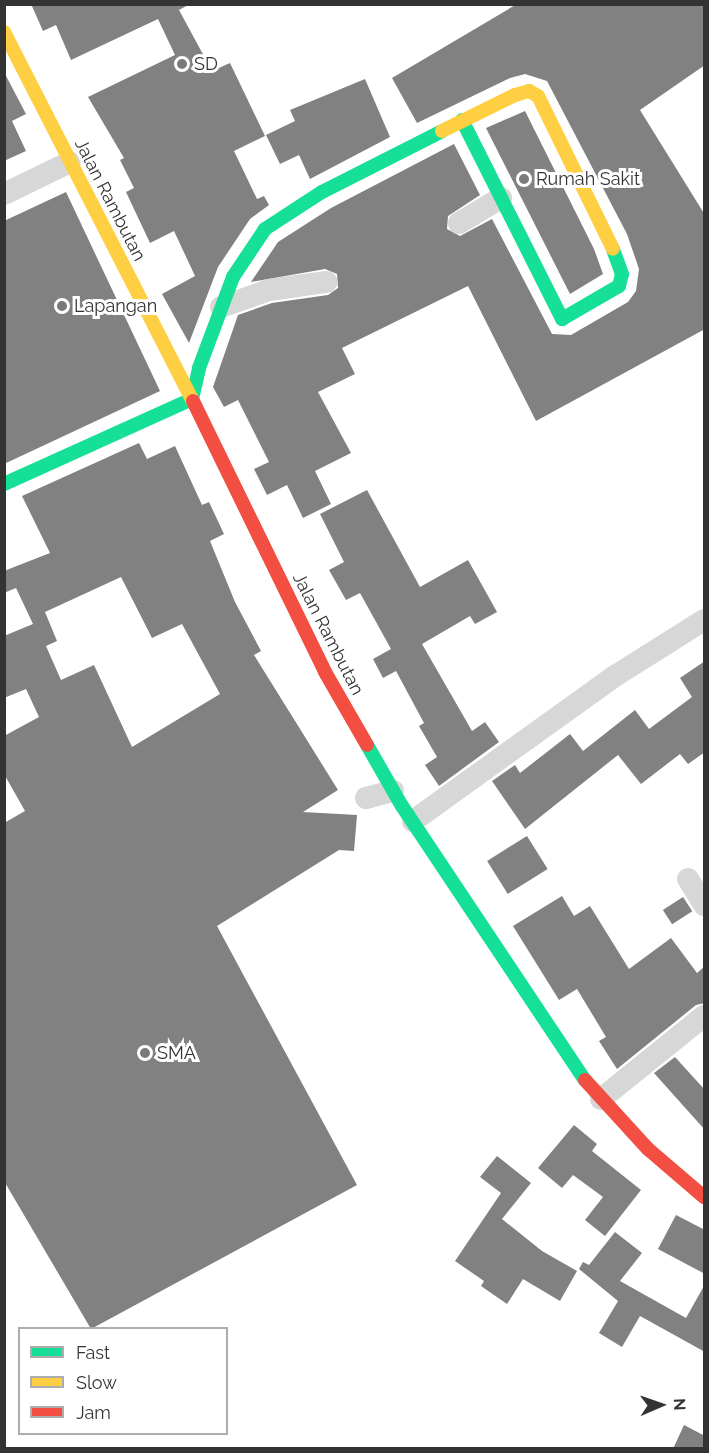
<!DOCTYPE html>
<style>
body{margin:0}
#map{position:relative;width:709px;height:1453px;overflow:hidden;background:#fff;font-family:Raleway,sans-serif}
div>[style]{position:absolute}
.building>*{inset:0;background:#818181;transform-origin:0 0}
.street>*{height:22px;margin:-11px;padding:0 11px;transform-origin:11px;border-radius:11px;background:#d7d7d7}
.fast>*{height:14px;margin:-7px;padding:0 7px;transform-origin:7px;border-radius:7px;background:#16e098}
.slow>*{height:14px;margin:-7px;padding:0 7px;transform-origin:7px;border-radius:7px;background:#ffcf43}
.jam>*{height:14px;margin:-7px;padding:0 7px;transform-origin:7px;border-radius:7px;background:#f24e42}
.dots>*{width:16px;height:16px;translate:-50% -50%;box-sizing:border-box;border:3px solid #fff;border-radius:50%}
span{translate:-50% -50%;white-space:nowrap;text-align:center;line-height:1.15;-webkit-text-stroke:6px #fff;paint-order:stroke}
.poi-label{font-size:18px;color:#333}
.left{translate:0 -50%;text-align:left}
.street-label{font-size:18px;color:#333}
.frame{position:absolute;inset:0;border:6px solid #333;pointer-events:none}
.legend{position:absolute;left:18px;top:1327px;width:210px;height:108px;box-sizing:border-box;background:#fff;border:2px solid #adadad;margin:0;padding:8px 10px;list-style:none;font-size:18px;color:#333}
.legend li{display:flex;align-items:center;gap:12px;height:30px}
.legend b{width:30px;border:2px solid #adadad}
.north{position:absolute;left:631px;top:1375px;width:60px;height:60px;-webkit-text-stroke:4px #fff;paint-order:stroke;rotate:88deg;font-size:16px;font-weight:700;line-height:24px;text-align:center;color:#333}
.north::after{content:'';display:block;margin:auto;width:21px;height:27px;background:#333;clip-path:polygon(50% 0,100% 100%,50% 72%,0 100%)}
</style>
<div id="map">
<div class="building">
<i style="clip-path:polygon(31px 4px,190px 4px,179px 10px,212px 71px,230px 63px,265px 136px,234px 151px,257px 199px,264px 196px,269px 205px,250px 219px,218px 267px,189px 343px,162px 294px,195px 276px,174px 231px,150px 243px,126px 192px,134px 188px,120px 160px,124px 158px,88px 97px,175px 55px,158px 19px,71px 60px,56px 25px,43px 31px)"></i>
<i style="clip-path:polygon(517px 4px,705px 4px,705px 65px,640px 110px,705px 215px,705px 329px,536px 421px,468px 286px,342px 348px,355px 374px,318px 392px,351px 453px,315px 471px,331px 504px,303px 518px,287px 485px,267px 495px,254px 469px,269px 462px,238px 400px,224px 407px,213px 387px,238px 315px,272px 303px,328px 295px,338px 288px,337px 274px,325px 269px,251px 282px,278px 242px,331px 208px,454px 144px,480px 195px,448px 216px,447px 229px,460px 236px,492px 219px,552px 334px,571px 335px,628px 302px,636px 291px,639px 269px,627px 234px,547px 81px,525px 74px,510px 78px,417px 123px,392px 78px)"></i>
<i style="clip-path:polygon(4px 72px,26px 114px,12px 121px,26px 151px,4px 161px)"></i>
<i style="clip-path:polygon(365px 79px,390px 137px,310px 179px,299px 155px,280px 164px,266px 135px,295px 121px,290px 110px)"></i>
<i style="clip-path:polygon(525px 111px,594px 249px,603px 274px,570px 294px,486px 128px)"></i>
<i style="clip-path:polygon(66px 192px,160px 391px,4px 464px,4px 221px)"></i>
<i style="clip-path:polygon(evenodd,139px 443px,147px 459px,175px 446px,202px 505px,209px 502px,224px 534px,210px 541px,235px 602px,261px 651px,254px 655px,338px 790px,303px 812px,357px 815px,354px 851px,339px 850px,217px 926px,357px 1185px,91px 1329px,4px 1181px,4px 823px,25px 811px,4px 774px,4px 736px,39px 717px,26px 689px,4px 698px,4px 636px,33px 624px,16px 588px,4px 593px,4px 571px,50px 553px,22px 496px,139px 443px,121px 577px,152px 638px,182px 624px,220px 694px,132px 747px,94px 665px,61px 680px,46px 646px,57px 641px,45px 612px,121px 577px)"></i>
<i style="clip-path:polygon(367px 490px,420px 587px,468px 560px,497px 612px,475px 624px,470px 616px,422px 644px,472px 731px,485px 722px,499px 742px,439px 786px,425px 765px,437px 757px,419px 726px,424px 723px,396px 671px,383px 678px,373px 659px,391px 649px,360px 593px,346px 600px,329px 570px,344px 562px,320px 514px)"></i>
<i style="clip-path:polygon(705px 661px,705px 752px,688px 764px,680px 754px,641px 784px,618px 755px,525px 829px,492px 781px,515px 765px,520px 773px,570px 734px,583px 751px,635px 710px,649px 729px,692px 697px,680px 678px)"></i>
<i style="left:527px;top:836px;width:39px;height:47px;rotate:58deg"></i>
<i style="clip-path:polygon(562px 896px,574px 916px,590px 906px,629px 969px,671px 938px,697px 973px,705px 966px,705px 1003px,696px 1005px,617px 1069px,599px 1041px,606px 1037px,577px 989px,559px 1000px,513px 926px)"></i>
<i style="left:683px;top:897px;width:17px;height:24px;rotate:57deg"></i>
<i style="clip-path:polygon(675px 1057px,705px 1090px,705px 1130px,654px 1073px)"></i>
<i style="clip-path:polygon(574px 1125px,597px 1144px,592px 1151px,641px 1190px,605px 1236px,585px 1220px,603px 1197px,573px 1175px,562px 1188px,538px 1168px)"></i>
<i style="clip-path:polygon(497px 1156px,531px 1183px,502px 1219px,542px 1251px,577px 1271px,560px 1301px,523px 1279px,507px 1304px,481px 1286px,484px 1281px,455px 1261px,501px 1193px,480px 1177px)"></i>
<i style="clip-path:polygon(676px 1215px,705px 1230px,705px 1274px,658px 1249px)"></i>
<i style="clip-path:polygon(615px 1232px,642px 1253px,620px 1281px,686px 1318px,705px 1284px,705px 1352px,640px 1316px,622px 1347px,599px 1333px,618px 1301px,579px 1269px,583px 1262px,589px 1265px)"></i>
<i style="clip-path:polygon(684px 1425px,705px 1436px,705px 1449px,673px 1449px)"></i>
</div>
<div class="street">
<i style="left:4px;top:194px;width:73px;rotate:-25.9deg"></i>
<i style="left:459px;top:223px;width:49px;rotate:-30.8deg"></i>
<i style="left:221px;top:307px;width:51px;rotate:-19.5deg"></i>
<i style="left:269px;top:290px;width:58px;rotate:-8deg"></i>
<i style="left:366px;top:798px;width:28px;rotate:-15deg"></i>
<i style="left:413px;top:821px;width:249px;rotate:-35.7deg"></i>
<i style="left:615px;top:676px;width:105px;rotate:-32.2deg"></i>
<i style="left:688px;top:879px;width:31px;rotate:58deg"></i>
<i style="left:601px;top:1099px;width:132px;rotate:-38.9deg"></i>
</div>
<div class="fast">
<i style="left:462px;top:120px;width:223px;rotate:63.3deg"></i>
<i style="left:562px;top:319px;width:66px;rotate:-30.1deg"></i>
<i style="left:619px;top:286px;width:12px;rotate:-76deg"></i>
<i style="left:622px;top:274px;width:27px;rotate:-110deg"></i>
<i style="left:4px;top:484px;width:206px;rotate:-24.3deg"></i>
<i style="left:192px;top:399px;width:32px;rotate:-77deg"></i>
<i style="left:199px;top:368px;width:97px;rotate:-69.5deg"></i>
<i style="left:233px;top:277px;width:58px;rotate:-56.3deg"></i>
<i style="left:265px;top:229px;width:68px;rotate:-33deg"></i>
<i style="left:322px;top:192px;width:135px;rotate:-26.9deg"></i>
<i style="left:367px;top:745px;width:70px;rotate:60.2deg"></i>
<i style="left:402px;top:806px;width:329px;rotate:56.3deg"></i>
</div>
<div class="slow">
<i style="left:4px;top:32px;width:415px;rotate:62.9deg"></i>
<i style="left:442px;top:131px;width:81px;rotate:-26.3deg"></i>
<i style="left:515px;top:95px;width:15px;rotate:-16deg"></i>
<i style="left:529px;top:91px;width:10px;rotate:29deg"></i>
<i style="left:538px;top:96px;width:170px;rotate:63.9deg"></i>
</div>
<div class="jam">
<i style="left:193px;top:401px;width:301px;rotate:64deg"></i>
<i style="left:325px;top:672px;width:84px;rotate:60.1deg"></i>
<i style="left:585px;top:1080px;width:93px;rotate:47.6deg"></i>
<i style="left:648px;top:1149px;width:74px;rotate:40.6deg"></i>
</div>
<div class="dots">
<i style="left:182px;top:64px;background:#7a7a7a"></i>
<i style="left:524px;top:179px;background:#7a7a7a"></i>
<i style="left:62px;top:306px;background:#7a7a7a"></i>
<i style="left:145px;top:1053px;background:#7a7a7a"></i>
</div>
<div class="poi-label">
<span class="left" style="left:194px;top:64px">SD</span>
<span class="left" style="left:536px;top:179px">Rumah Sakit</span>
<span class="left" style="left:74px;top:306px">Lapangan</span>
<span class="left" style="left:157px;top:1053px">SMA</span>
</div>
<div class="street-label">
<span style="left:110px;top:200px;rotate:63deg">Jalan Rambutan</span>
<span style="left:328px;top:634px;rotate:63deg">Jalan Rambutan</span>
</div>
<div class="frame"></div>
<ul class="legend">
<li><b style="height:8px;background:#16e098"></b>Fast</li>
<li><b style="height:8px;background:#ffcf43"></b>Slow</li>
<li><b style="height:8px;background:#f24e42"></b>Jam</li>
</ul>
<div class="north">N</div>
</div>
